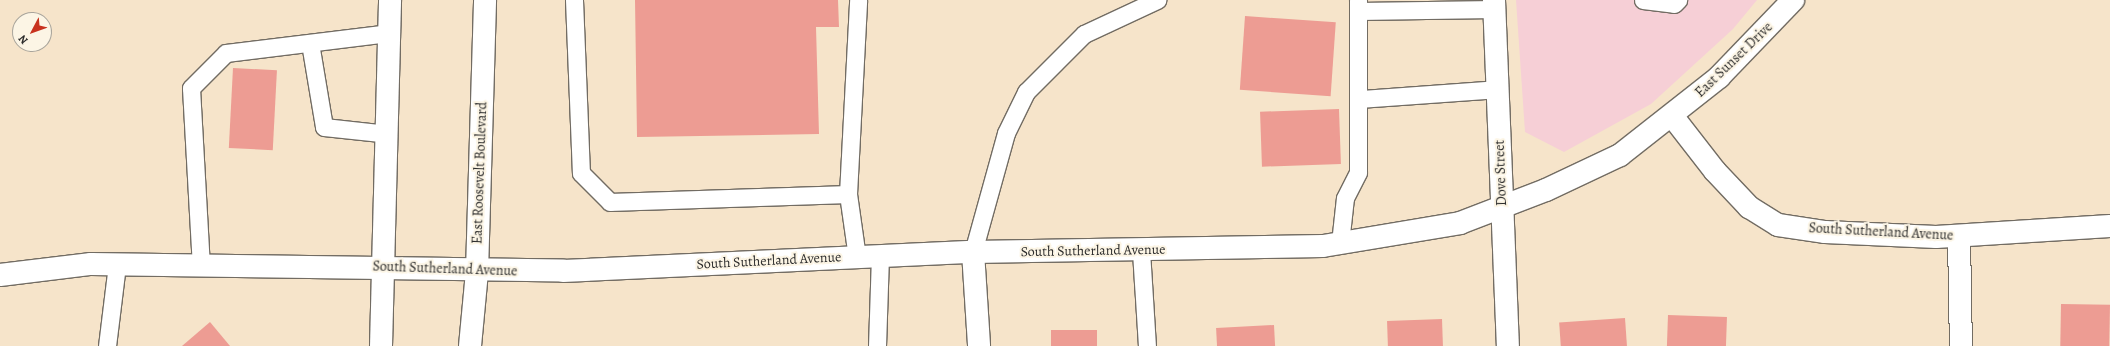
<!DOCTYPE html>
<style>
body{margin:0}
#map{position:relative;width:2110px;height:346px;overflow:hidden;background:#f6e4ca;font-family:Alegreya,serif}
div>[style]{position:absolute}
.built>*{inset:0;background:#f6cfd6}
.building>*{inset:0;background:#ed9c93;transform-origin:0 0}
.roads{filter:drop-shadow(1px 0 #726c63) drop-shadow(-1px 0 #726c63) drop-shadow(0 1px #726c63) drop-shadow(0 -1px #726c63)}
.service>*{height:17px;margin:-8.5px;padding:0 8.5px;transform-origin:8.5px;border-radius:8.5px;background:#fff}
.minor>*{height:22px;margin:-11px;padding:0 11px;transform-origin:11px;border-radius:11px;background:#fff}
.tertiary>*{height:22px;margin:-11px;padding:0 11px;transform-origin:11px;border-radius:11px;background:#fff}
.trunk>*{height:22px;margin:-11px;padding:0 11px;transform-origin:11px;border-radius:11px;background:#fff}
span{translate:-50% -50%;white-space:nowrap;text-align:center;line-height:1.15;-webkit-text-stroke:4px #fcf5e5;paint-order:stroke}
.street-label{font-size:14px;color:#2b2b2b}
.north{position:absolute;left:12px;top:12px;width:40px;height:40px;box-sizing:border-box;background:#fcf5e5;border:1px solid #a8a49b;border-radius:50%;rotate:229deg;font-size:11px;font-weight:700;line-height:16px;text-align:center;color:#2b2b2b}
.north::after{content:'';display:block;margin:auto;width:14px;height:18px;background:#c8321e;clip-path:polygon(50% 0,100% 100%,50% 72%,0 100%)}
</style>
<div id="map">
<div class="built">
<i style="clip-path:polygon(1516px 0,1757px 0,1733px 29px,1651px 104px,1564px 152px,1525px 132px)"></i>
</div>
<div class="building">
<i style="clip-path:polygon(635px 0,838px 0,839px 27px,816px 27px,819px 134px,637px 137px)"></i>
<i style="left:1245px;top:16px;width:91px;height:74px;rotate:4deg"></i>
<i style="left:233px;top:68px;width:44px;height:80px;rotate:3deg"></i>
<i style="left:1339px;top:109px;width:55px;height:79px;rotate:88deg"></i>
<i style="left:2061px;top:304px;width:49px;height:42px;rotate:1deg"></i>
<i style="left:1668px;top:315px;width:59px;height:31px;rotate:2deg"></i>
<i style="left:1625px;top:318px;width:28px;height:66px;rotate:86deg"></i>
<i style="left:1442px;top:319px;width:27px;height:55px;rotate:88deg"></i>
<i style="clip-path:polygon(210px 322px,230px 346px,182px 346px)"></i>
<i style="left:1274px;top:325px;width:21px;height:58px;rotate:87deg"></i>
<i style="left:1097px;top:330px;width:16px;height:46px;rotate:90deg"></i>
</div>
<div class="roads">
<div class="service">
<i style="left:574px;top:0;width:173px;rotate:87.7deg"></i>
<i style="left:581px;top:173px;width:41px;rotate:45deg"></i>
<i style="left:610px;top:202px;width:238px;rotate:-1.9deg"></i>
<i style="left:848px;top:194px;width:194px;rotate:-87deg"></i>
<i style="left:1643px;top:0;width:31px;rotate:7deg"></i>
<i style="left:1674px;top:4px;width:6px;rotate:-45deg"></i>
<i style="left:1358px;top:11px;width:137px;rotate:-0.8deg"></i>
<i style="left:310px;top:43px;width:85px;rotate:80.5deg"></i>
<i style="left:324px;top:127px;width:64px;rotate:6.2deg"></i>
<i style="left:1360px;top:99px;width:138px;rotate:-4.1deg"></i>
<i style="left:848px;top:194px;width:64px;rotate:81.9deg"></i>
<i style="left:1340px;top:243px;width:45px;rotate:-83.7deg"></i>
<i style="left:1345px;top:198px;width:29px;rotate:-63deg"></i>
<i style="left:1358px;top:172px;width:172px;rotate:-90deg"></i>
<i style="left:1141px;top:251px;width:95px;rotate:86.4deg"></i>
<i style="left:973px;top:252px;width:123px;rotate:-74.5deg"></i>
<i style="left:1006px;top:133px;width:46px;rotate:-64deg"></i>
<i style="left:1026px;top:92px;width:82px;rotate:-45deg"></i>
<i style="left:1084px;top:34px;width:81px;rotate:-25deg"></i>
<i style="left:201px;top:267px;width:179px;rotate:-93.2deg"></i>
<i style="left:191px;top:88px;width:49px;rotate:-45deg"></i>
<i style="left:226px;top:53px;width:165px;rotate:-7deg"></i>
<i style="left:107px;top:346px;width:82px;rotate:-83deg"></i>
<i style="left:877px;top:346px;width:89px;rotate:-88.1deg"></i>
</div>
<div class="minor">
<i style="left:1494px;top:0;width:346px;rotate:87.7deg"></i>
<i style="left:1673px;top:117px;width:68px;rotate:52.1deg"></i>
<i style="left:1715px;top:171px;width:50px;rotate:46.6deg"></i>
<i style="left:1749px;top:207px;width:34px;rotate:32deg"></i>
<i style="left:1778px;top:225px;width:48px;rotate:8.5deg"></i>
<i style="left:1825px;top:232px;width:111px;rotate:2.6deg"></i>
<i style="left:1936px;top:237px;width:174px;rotate:-3.6deg"></i>
<i style="left:1959px;top:236px;width:110px;rotate:89deg"></i>
<i style="left:973px;top:252px;width:94px;rotate:86.3deg"></i>
</div>
<div class="tertiary">
<i style="left:0;top:275px;width:92px;rotate:-6.9deg"></i>
<i style="left:91px;top:264px;width:472px;rotate:0.8deg"></i>
<i style="left:563px;top:271px;width:410px;rotate:-2.7deg"></i>
<i style="left:973px;top:252px;width:350px;rotate:-1deg"></i>
<i style="left:1323px;top:246px;width:139px;rotate:-9.5deg"></i>
<i style="left:1460px;top:223px;width:92px;rotate:-21deg"></i>
<i style="left:1546px;top:190px;width:82px;rotate:-25.3deg"></i>
<i style="left:1620px;top:155px;width:126px;rotate:-38.2deg"></i>
<i style="left:1719px;top:77px;width:107px;rotate:-46.1deg"></i>
</div>
<div class="trunk">
<i style="left:381px;top:346px;width:346px;rotate:-88.5deg"></i>
<i style="left:470px;top:346px;width:74px;rotate:-84.6deg"></i>
<i style="left:477px;top:272px;width:272px;rotate:-88.3deg"></i>
</div>
</div>
<div class="street-label">
<span style="left:1734px;top:60px;rotate:-44deg">East Sunset Drive</span>
<span style="left:480px;top:173px;rotate:-88deg">East Roosevelt Boulevard</span>
<span style="left:1501px;top:173px;rotate:-92deg">Dove Street</span>
<span style="left:1881px;top:232px;rotate:3deg">South Sutherland Avenue</span>
<span style="left:1093px;top:251px;rotate:-1deg">South Sutherland Avenue</span>
<span style="left:769px;top:261px;rotate:-3deg">South Sutherland Avenue</span>
<span style="left:445px;top:269px;rotate:2deg">South Sutherland Avenue</span>
</div>
<div class="north">N</div>
</div>
